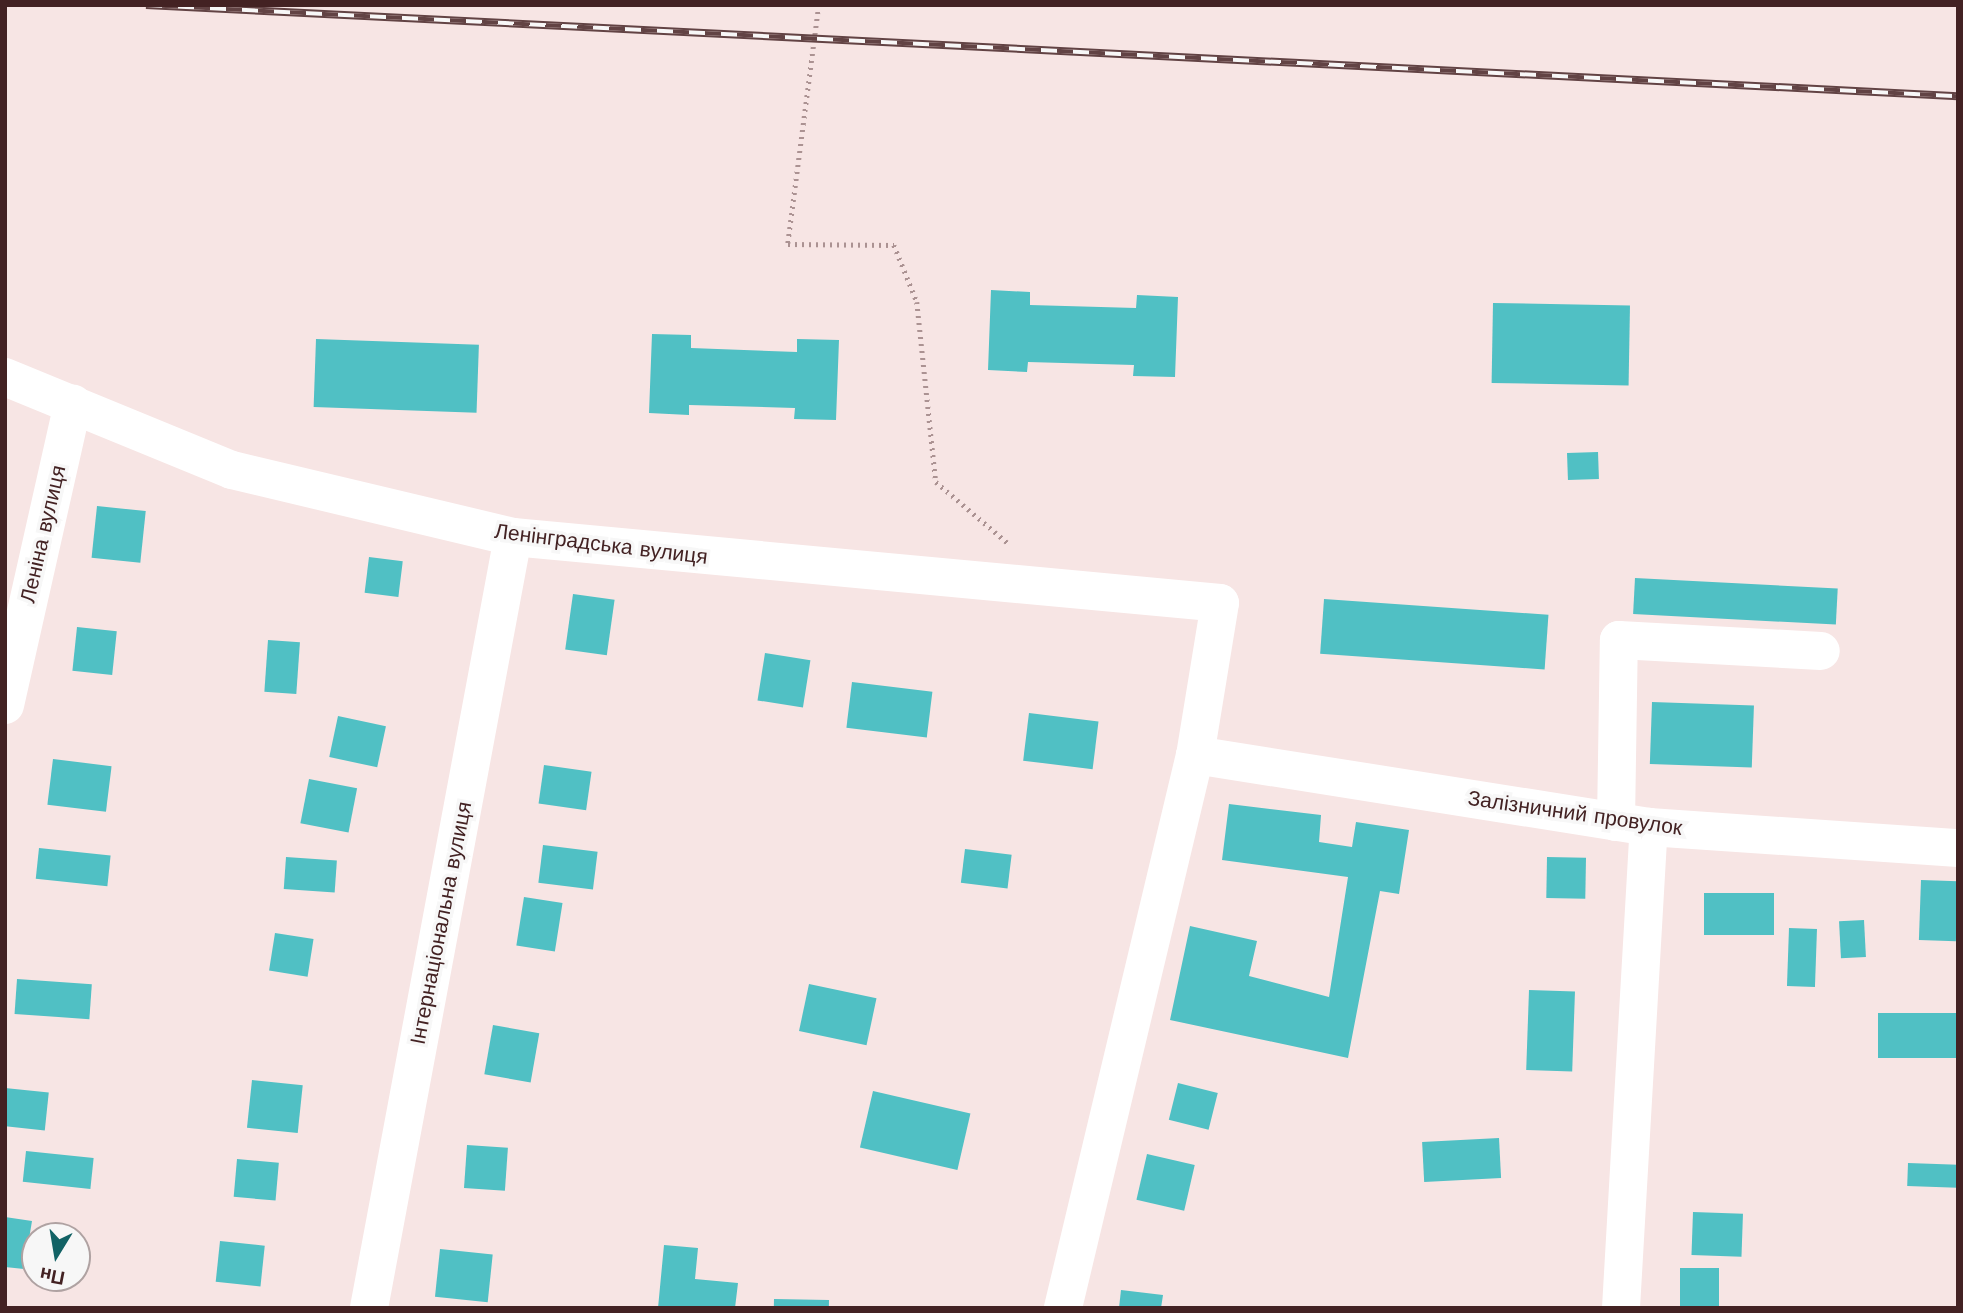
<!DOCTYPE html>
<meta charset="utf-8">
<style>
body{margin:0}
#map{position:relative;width:1963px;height:1313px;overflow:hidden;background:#f7e5e4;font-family:"Work Sans",sans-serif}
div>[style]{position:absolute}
.building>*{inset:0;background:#50c0c4;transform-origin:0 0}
.path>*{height:4.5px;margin-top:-2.25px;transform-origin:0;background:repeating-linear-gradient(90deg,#ab9292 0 2px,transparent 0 7px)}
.minor>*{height:38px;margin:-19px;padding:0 19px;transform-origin:19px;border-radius:19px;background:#fff}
.rail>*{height:8px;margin-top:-4px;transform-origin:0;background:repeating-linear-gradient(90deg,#f7f7f7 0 16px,#624344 0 32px);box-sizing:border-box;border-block:2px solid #624344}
span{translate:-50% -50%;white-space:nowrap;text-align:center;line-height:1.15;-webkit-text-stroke:7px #f7f7f7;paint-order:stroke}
.street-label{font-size:21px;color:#432223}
.frame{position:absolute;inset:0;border:7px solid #432223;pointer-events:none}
.north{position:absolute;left:21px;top:1222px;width:70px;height:70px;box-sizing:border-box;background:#f7f7f7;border:2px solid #afa2a2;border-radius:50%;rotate:191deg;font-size:19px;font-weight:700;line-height:28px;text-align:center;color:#432223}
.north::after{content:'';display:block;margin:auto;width:24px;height:32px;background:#126265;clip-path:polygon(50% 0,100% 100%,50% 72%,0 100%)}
</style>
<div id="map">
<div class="building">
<i style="clip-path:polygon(991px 290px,1030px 292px,1030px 305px,1136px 308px,1137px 295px,1178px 297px,1175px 377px,1133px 376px,1134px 365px,1028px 362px,1027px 372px,988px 370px)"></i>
<i style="left:1493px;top:303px;width:137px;height:80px;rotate:1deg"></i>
<i style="clip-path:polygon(652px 334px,691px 335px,691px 348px,797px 352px,797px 339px,839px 340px,836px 420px,794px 419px,795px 408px,689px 405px,689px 415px,649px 413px)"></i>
<i style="left:316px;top:339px;width:163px;height:68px;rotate:2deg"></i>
<i style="left:1598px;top:452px;width:27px;height:31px;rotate:88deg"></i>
<i style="left:97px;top:506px;width:49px;height:52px;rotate:6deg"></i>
<i style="left:369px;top:557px;width:34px;height:36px;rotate:7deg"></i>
<i style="left:1635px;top:578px;width:203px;height:36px;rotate:3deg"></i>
<i style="left:573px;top:594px;width:42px;height:56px;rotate:8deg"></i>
<i style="left:1324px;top:599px;width:225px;height:55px;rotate:4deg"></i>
<i style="left:77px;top:627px;width:40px;height:44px;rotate:6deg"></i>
<i style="left:268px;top:640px;width:32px;height:52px;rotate:4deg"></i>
<i style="left:765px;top:653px;width:46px;height:48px;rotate:9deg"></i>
<i style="left:852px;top:682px;width:81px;height:46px;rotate:7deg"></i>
<i style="left:1652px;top:702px;width:102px;height:62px;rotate:2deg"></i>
<i style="left:1029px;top:713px;width:70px;height:48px;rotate:7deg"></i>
<i style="left:338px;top:716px;width:49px;height:42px;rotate:12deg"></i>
<i style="left:53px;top:759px;width:59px;height:46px;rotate:7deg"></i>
<i style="left:544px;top:765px;width:48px;height:39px;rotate:8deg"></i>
<i style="left:309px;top:779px;width:49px;height:45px;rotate:11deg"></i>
<i style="clip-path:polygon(1229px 804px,1321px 815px,1319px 842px,1352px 847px,1356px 822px,1409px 830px,1399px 894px,1380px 891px,1348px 1058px,1170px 1020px,1190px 926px,1257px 941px,1249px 976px,1329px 997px,1348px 877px,1222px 860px)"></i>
<i style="left:543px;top:845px;width:55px;height:38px;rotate:7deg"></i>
<i style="left:39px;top:848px;width:72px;height:31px;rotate:6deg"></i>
<i style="left:965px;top:849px;width:47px;height:34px;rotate:7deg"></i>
<i style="left:286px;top:857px;width:51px;height:32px;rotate:4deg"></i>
<i style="left:1547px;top:857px;width:39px;height:41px;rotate:1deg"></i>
<i style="left:1921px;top:880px;width:37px;height:60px;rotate:2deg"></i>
<i style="left:1704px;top:893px;width:70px;height:42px"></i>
<i style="left:524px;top:897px;width:39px;height:49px;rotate:9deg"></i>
<i style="left:1864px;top:920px;width:37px;height:25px;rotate:87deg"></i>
<i style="left:1789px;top:928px;width:28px;height:58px;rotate:2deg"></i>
<i style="left:275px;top:933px;width:39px;height:38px;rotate:9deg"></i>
<i style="left:17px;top:979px;width:75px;height:35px;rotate:4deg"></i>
<i style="left:809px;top:984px;width:69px;height:48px;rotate:12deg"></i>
<i style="left:1529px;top:990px;width:46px;height:80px;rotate:2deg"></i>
<i style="left:1958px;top:1013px;width:45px;height:80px;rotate:90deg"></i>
<i style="left:493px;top:1025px;width:47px;height:50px;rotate:10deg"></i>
<i style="left:252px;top:1080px;width:51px;height:48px;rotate:6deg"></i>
<i style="left:1178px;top:1083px;width:41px;height:38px;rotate:14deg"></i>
<i style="left:5px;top:1088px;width:44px;height:38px;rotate:6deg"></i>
<i style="left:873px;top:1091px;width:100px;height:58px;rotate:13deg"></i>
<i style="left:1499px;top:1138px;width:40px;height:77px;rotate:87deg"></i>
<i style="left:467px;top:1145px;width:41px;height:43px;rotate:4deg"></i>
<i style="left:26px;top:1151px;width:68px;height:31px;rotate:6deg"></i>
<i style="left:1147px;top:1154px;width:49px;height:47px;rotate:13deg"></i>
<i style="left:237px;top:1159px;width:42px;height:38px;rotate:5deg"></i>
<i style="left:1908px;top:1163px;width:50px;height:23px;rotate:2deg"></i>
<i style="left:1693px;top:1212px;width:50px;height:43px;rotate:2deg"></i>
<i style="clip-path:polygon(5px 1217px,32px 1221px,24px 1269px,5px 1267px)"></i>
<i style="left:220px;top:1241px;width:45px;height:41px;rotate:6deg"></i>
<i style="clip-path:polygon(664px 1245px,698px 1248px,695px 1279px,738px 1283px,735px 1308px,658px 1308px)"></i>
<i style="left:440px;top:1249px;width:53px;height:48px;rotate:6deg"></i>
<i style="left:1680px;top:1268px;width:39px;height:40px"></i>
<i style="clip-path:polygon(1121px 1290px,1163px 1295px,1161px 1308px,1119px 1308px)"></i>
<i style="left:774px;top:1299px;width:55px;height:9px;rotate:1deg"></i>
</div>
<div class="path">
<i style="left:819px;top:5px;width:241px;rotate:97.4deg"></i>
<i style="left:788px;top:244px;width:106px;rotate:0.5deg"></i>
<i style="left:894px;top:245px;width:61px;rotate:68deg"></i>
<i style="left:917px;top:302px;width:181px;rotate:84deg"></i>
<i style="left:936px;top:482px;width:96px;rotate:40.3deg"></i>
</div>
<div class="minor">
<i style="left:5px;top:377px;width:245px;rotate:22.3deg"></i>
<i style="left:232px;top:470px;width:289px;rotate:13.4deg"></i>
<i style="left:513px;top:537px;width:710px;rotate:5.33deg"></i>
<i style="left:1220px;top:603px;width:154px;rotate:99.3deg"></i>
<i style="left:1195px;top:755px;width:569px;rotate:103.43deg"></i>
<i style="left:5px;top:705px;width:309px;rotate:-77.3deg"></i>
<i style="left:1195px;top:755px;width:460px;rotate:9deg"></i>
<i style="left:1649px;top:827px;width:310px;rotate:3.9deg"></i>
<i style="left:1616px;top:822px;width:182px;rotate:-89.1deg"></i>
<i style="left:1619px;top:640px;width:202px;rotate:3.1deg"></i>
<i style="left:369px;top:1308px;width:784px;rotate:-79.42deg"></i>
<i style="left:1621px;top:1308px;width:482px;rotate:-86.7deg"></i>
</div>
<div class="rail">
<i style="left:146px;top:5px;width:1814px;rotate:2.88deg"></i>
</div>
<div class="street-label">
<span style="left:43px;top:534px;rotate:-77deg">Леніна вулиця</span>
<span style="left:601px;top:544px;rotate:7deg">Ленінградська вулиця</span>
<span style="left:1575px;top:813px;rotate:8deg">Залізничний провулок</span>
<span style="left:441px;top:923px;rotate:-79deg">Інтернаціональна вулиця</span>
</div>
<div class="frame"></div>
<div class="north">Пн</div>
</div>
